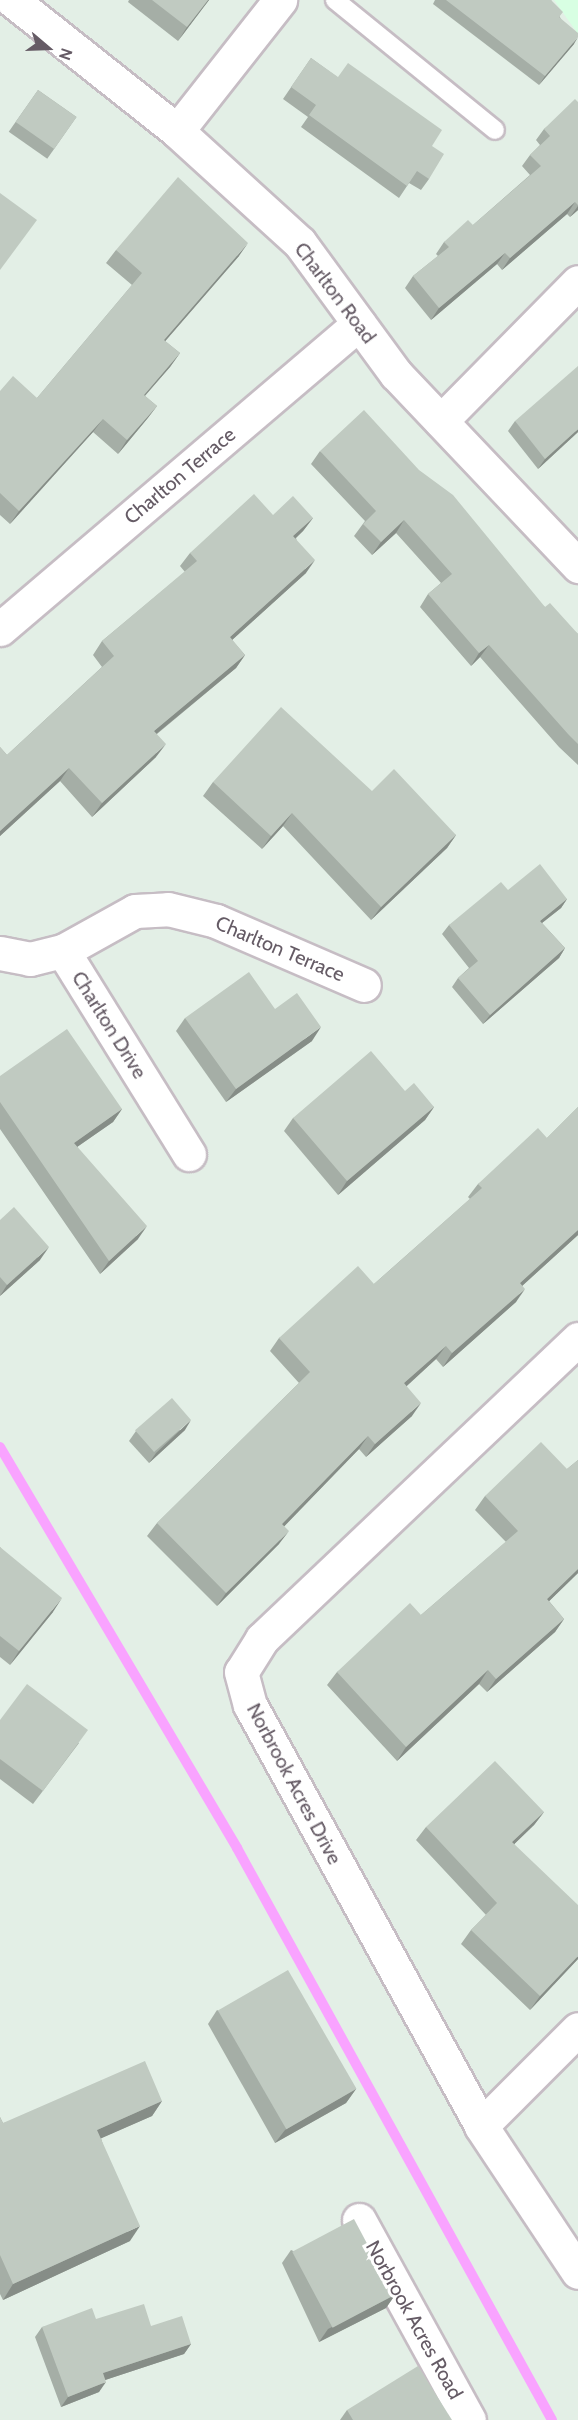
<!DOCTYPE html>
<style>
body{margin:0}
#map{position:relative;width:578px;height:2420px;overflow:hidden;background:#e3efe6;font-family:Cabin,sans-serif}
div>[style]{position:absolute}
.commercial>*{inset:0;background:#d8ffe3}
.stream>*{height:10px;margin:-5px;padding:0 5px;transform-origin:5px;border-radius:5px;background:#f9a3ff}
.roads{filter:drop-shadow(2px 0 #c6bdc4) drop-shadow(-2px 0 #c6bdc4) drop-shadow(0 2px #c6bdc4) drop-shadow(0 -2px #c6bdc4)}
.service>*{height:18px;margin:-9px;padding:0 9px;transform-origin:9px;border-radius:9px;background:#fff}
.minor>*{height:33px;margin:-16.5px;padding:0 16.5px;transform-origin:16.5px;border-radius:16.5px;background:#fff}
.wall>*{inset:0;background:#a5aea6;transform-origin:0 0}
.shaded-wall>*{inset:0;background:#868d87}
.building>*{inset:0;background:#c0cac1;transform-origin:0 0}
span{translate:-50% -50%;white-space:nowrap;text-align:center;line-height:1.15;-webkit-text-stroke:6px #fff;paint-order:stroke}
.street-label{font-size:20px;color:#655b65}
.north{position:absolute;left:18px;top:18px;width:60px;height:60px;-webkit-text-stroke:4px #fff;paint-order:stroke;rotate:109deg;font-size:16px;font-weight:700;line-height:24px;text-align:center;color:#655b65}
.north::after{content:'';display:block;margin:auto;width:21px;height:27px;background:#655b65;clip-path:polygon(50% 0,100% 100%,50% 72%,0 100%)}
</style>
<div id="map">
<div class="commercial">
<i style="clip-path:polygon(554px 0,578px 0,578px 34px)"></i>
</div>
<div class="stream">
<i style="left:0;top:1447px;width:466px;rotate:59.4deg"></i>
<i style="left:237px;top:1848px;width:653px;rotate:61.16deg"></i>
</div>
<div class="roads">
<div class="service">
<i style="left:335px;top:0;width:206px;rotate:39.1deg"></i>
</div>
<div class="minor">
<i style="left:12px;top:0;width:211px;rotate:38.4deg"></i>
<i style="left:177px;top:131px;width:166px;rotate:42.3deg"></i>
<i style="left:300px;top:243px;width:162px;rotate:53.8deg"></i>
<i style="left:396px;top:374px;width:265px;rotate:46.5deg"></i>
<i style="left:177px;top:131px;width:167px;rotate:-51.8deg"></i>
<i style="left:441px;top:421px;width:195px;rotate:-45.4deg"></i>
<i style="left:0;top:629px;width:471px;rotate:-40.4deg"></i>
<i style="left:63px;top:951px;width:82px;rotate:-29.1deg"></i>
<i style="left:135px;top:911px;width:33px;rotate:-3deg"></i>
<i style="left:168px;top:909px;width:49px;rotate:14deg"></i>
<i style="left:216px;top:921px;width:161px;rotate:23.4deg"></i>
<i style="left:0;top:953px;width:31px;rotate:11deg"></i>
<i style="left:30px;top:959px;width:34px;rotate:-14deg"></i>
<i style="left:63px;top:951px;width:239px;rotate:58.2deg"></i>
<i style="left:578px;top:1339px;width:436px;rotate:136.5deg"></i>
<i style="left:262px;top:1639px;width:39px;rotate:122deg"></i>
<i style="left:241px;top:1672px;width:34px;rotate:75deg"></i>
<i style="left:250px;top:1705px;width:480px;rotate:61.2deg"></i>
<i style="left:481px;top:2126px;width:175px;rotate:56.4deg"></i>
<i style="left:481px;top:2126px;width:137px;rotate:-45deg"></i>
<i style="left:359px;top:2220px;width:228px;rotate:61.2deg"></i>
</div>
</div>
<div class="wall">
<i style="clip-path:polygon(129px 0,209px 0,178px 41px,128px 2px)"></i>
<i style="clip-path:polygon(435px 0,551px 0,574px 44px,539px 85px,433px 4px)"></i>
<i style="clip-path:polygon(311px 58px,432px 146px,429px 179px,421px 190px,409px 183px,399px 198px,301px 127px,308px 117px,283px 99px)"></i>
<i style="left:38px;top:90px;width:47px;height:51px;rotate:35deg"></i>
<i style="clip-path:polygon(578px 102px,578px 210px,570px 217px,567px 214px,502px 270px,497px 264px,431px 320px,405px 288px,413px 276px,438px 256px,436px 254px,444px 242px,473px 225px,530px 175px,522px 166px,530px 155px,540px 145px,536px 140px,544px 129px)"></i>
<i style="clip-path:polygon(116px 250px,239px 256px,165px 341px,180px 353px,170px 367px,145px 396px,157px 406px,147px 419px,118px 454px,93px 432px,10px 524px,0 515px,0 391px,37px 398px,132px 285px,106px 263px)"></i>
<i style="clip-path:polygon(515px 421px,578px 432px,538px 469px,508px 431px)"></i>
<i style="clip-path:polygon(320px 451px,545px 607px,578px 634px,578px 765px,559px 747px,480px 657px,471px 666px,420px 607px,428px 594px,441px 583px,396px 533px,372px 555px,354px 536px,365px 521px,311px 464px)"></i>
<i style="clip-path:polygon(273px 515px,313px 518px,303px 531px,296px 538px,306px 573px,232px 640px,245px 655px,236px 668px,157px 734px,156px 757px,92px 817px,60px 781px,0 836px,0 747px,7px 755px,102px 667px,93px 655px,102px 641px,185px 572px,180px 566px,190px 553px)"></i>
<i style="clip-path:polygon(213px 782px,372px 791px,456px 835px,447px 848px,371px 920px,283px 826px,262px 849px,203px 796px)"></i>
<i style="clip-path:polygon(508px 890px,567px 899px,561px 908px,542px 923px,565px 948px,559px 958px,483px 1024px,452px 987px,458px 978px,469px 968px,442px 934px,449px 925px)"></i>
<i style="clip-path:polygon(185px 1018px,312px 1041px,226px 1102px,176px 1031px)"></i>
<i style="clip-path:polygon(0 1076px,122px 1109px,113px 1122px,77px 1147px,138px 1239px,100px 1274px,0 1129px)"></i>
<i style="clip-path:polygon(405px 1091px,434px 1107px,425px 1120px,338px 1195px,284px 1131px,293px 1118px)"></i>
<i style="clip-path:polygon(578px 1107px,578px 1235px,522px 1286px,516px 1302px,443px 1367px,436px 1359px,406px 1386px,412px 1416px,366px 1457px,359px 1449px,284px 1526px,279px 1544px,217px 1606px,147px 1536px,157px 1523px,299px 1383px,270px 1351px,279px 1338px,374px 1284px,470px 1199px,468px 1197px,478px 1184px,547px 1138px)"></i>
<i style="clip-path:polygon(0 1220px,40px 1260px,0 1296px)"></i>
<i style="clip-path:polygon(185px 1430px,149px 1463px,129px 1441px,136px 1431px)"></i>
<i style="clip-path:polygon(578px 1460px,578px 1573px,549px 1601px,564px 1619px,555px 1632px,487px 1692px,479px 1684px,397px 1761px,327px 1685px,337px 1672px,421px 1615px,506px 1542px,475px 1510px,485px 1496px,567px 1469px)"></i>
<i style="clip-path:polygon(0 1547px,53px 1612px,10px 1665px,0 1657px)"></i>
<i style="clip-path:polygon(0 1720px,79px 1743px,33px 1804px,0 1779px)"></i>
<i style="clip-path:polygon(544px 1812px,534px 1825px,514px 1844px,578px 1959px,530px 2010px,461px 1944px,471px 1930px,486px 1915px,416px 1840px,426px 1827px)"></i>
<i style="clip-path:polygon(217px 2010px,356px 2089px,346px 2103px,275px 2143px,208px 2024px)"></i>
<i style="clip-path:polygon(162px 2101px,152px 2116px,101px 2138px,130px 2241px,3px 2300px,0 2294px,0 2117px,3px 2123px)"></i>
<i style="clip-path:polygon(291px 2250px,395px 2295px,386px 2308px,319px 2342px,282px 2263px)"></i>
<i style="clip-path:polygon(96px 2319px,151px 2326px,191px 2344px,184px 2354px,105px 2380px,99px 2392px,61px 2407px,35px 2337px,42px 2327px)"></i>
<i style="clip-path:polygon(347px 2410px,452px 2420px,340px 2420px)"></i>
</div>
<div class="shaded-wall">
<i style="clip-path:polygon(208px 0,209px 0,178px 41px,187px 27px)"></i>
<i style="clip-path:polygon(578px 37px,574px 44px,539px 85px,545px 76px)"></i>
<i style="clip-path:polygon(575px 202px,567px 214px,502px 270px,510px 258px)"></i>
<i style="clip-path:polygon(578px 206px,578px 210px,570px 217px)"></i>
<i style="clip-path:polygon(248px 243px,239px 256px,155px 353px,164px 340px)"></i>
<i style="clip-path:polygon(505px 253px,497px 264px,431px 320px,439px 308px)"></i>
<i style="clip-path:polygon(180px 353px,170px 367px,134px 408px,144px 395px)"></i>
<i style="clip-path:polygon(157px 406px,147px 419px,118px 454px,127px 440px)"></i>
<i style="clip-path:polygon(103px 419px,93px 432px,10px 524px,19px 511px)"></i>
<i style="clip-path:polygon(578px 429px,578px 432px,538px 469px,545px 459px)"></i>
<i style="clip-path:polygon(313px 518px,303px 531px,284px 549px,293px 536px)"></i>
<i style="clip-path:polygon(404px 520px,396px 533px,372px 555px,381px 542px)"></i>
<i style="clip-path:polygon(315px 560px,306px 573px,221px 650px,230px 637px)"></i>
<i style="clip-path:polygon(489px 645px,480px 657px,471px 666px,479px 653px)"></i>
<i style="clip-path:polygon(245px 655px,236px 668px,144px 744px,154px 731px)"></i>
<i style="clip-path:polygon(166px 744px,156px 757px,92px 817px,102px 803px)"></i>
<i style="clip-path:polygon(69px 768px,60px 781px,0 836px,0 831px)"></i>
<i style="clip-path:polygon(292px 813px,283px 826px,262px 849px,271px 836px)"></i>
<i style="clip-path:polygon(456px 835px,447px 848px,371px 920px,381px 907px)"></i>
<i style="clip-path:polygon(567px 899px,561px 908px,533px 930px,540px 921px)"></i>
<i style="clip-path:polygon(565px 948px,559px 958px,483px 1024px,490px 1015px)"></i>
<i style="clip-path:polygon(321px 1027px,312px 1041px,226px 1102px,236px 1089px)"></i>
<i style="clip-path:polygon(434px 1107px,425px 1120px,338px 1195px,347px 1181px)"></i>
<i style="clip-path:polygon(122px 1109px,113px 1122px,64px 1156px,74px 1143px)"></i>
<i style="clip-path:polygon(147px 1226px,138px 1239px,100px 1274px,109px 1261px)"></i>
<i style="clip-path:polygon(578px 1230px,578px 1235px,511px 1296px,520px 1283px)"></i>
<i style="clip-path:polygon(49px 1247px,40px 1260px,0 1296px,7px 1285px)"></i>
<i style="clip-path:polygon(525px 1289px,516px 1302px,443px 1367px,452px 1353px)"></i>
<i style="clip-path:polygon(446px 1346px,436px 1359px,395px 1397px,404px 1383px)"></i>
<i style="clip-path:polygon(421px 1403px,412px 1416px,366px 1457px,375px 1444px)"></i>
<i style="clip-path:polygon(191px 1420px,185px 1430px,149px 1463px,156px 1453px)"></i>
<i style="clip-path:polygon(368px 1436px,359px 1449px,273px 1538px,282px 1524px)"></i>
<i style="clip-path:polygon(289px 1531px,279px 1544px,217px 1606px,226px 1593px)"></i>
<i style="clip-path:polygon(578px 1569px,578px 1573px,538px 1612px,547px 1599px)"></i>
<i style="clip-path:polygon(62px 1598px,53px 1612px,10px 1665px,19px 1651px)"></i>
<i style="clip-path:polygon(564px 1619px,555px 1632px,487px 1692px,496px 1679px)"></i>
<i style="clip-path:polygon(488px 1670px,479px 1684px,397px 1761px,406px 1747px)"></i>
<i style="clip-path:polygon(544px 1812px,534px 1825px,503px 1855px,512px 1842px)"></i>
<i style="clip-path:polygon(578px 1956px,578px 1959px,530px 2010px,540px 1996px)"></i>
<i style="clip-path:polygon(356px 2089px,346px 2103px,275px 2143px,285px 2130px)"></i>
<i style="clip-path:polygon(162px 2101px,152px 2116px,86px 2145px,97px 2130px)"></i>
<i style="clip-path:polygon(140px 2226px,130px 2241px,3px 2300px,13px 2284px)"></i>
<i style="clip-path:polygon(395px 2295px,386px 2308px,319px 2342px,328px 2329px)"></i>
<i style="clip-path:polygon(191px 2344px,184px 2354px,96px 2383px,103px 2373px)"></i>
<i style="clip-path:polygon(106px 2382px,99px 2392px,61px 2407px,68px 2397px)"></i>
</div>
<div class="building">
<i style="clip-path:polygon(152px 0,208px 0,187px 27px)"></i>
<i style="clip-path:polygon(446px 0,551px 0,563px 12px,559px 17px,578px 33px,578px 37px,545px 76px)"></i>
<i style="clip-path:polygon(311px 58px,338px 77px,348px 63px,442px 130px,432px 146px,444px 154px,429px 179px,417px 171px,407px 186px,309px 115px,316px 105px,291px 87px)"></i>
<i style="left:38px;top:90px;width:47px;height:39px;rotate:35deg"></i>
<i style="clip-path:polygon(575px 99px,578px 102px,578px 205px,575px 202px,510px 258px,505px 253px,439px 308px,413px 276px,449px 247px,444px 242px,468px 220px,473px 225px,541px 166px,530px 155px,550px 136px,544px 129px)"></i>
<i style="clip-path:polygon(178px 177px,248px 243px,164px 340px,180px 353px,144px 395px,157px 406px,127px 440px,103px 419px,19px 511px,0 493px,0 391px,13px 376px,37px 398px,142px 273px,116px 250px)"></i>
<i style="clip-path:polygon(0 193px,37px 220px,0 270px)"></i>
<i style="clip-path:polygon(578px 366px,578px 429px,545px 459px,515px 421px)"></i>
<i style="clip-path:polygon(364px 410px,419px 470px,453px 495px,545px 607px,550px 603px,578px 634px,578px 744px,568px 734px,489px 645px,479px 653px,428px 594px,452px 574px,404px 520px,381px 542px,363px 524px,376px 511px,320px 451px)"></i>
<i style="clip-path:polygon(254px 494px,273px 515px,293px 496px,313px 518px,293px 536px,315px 560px,230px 637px,245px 655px,154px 731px,166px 744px,102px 803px,69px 768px,0 831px,0 747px,7px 755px,114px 656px,102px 641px,197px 561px,190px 553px)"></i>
<i style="clip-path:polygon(281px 707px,372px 791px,394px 769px,456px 835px,381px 907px,292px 813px,271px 836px,213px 782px)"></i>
<i style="clip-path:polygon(540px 864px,567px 899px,540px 921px,565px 948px,490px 1015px,458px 978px,478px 961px,449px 925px,501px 882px,508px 890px)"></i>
<i style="clip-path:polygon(249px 972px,275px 1009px,297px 993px,321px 1027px,236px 1089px,185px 1018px)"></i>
<i style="clip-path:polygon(67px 1029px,122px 1109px,74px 1143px,147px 1226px,109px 1261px,0 1102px,0 1076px)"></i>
<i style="clip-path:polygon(371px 1051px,405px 1091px,414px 1083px,434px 1107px,347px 1181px,293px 1118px)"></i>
<i style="clip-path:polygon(578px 1107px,578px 1230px,520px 1283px,525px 1289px,452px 1353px,446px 1346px,404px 1383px,421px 1403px,375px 1444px,368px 1436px,282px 1524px,289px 1531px,226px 1593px,157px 1523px,310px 1372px,279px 1338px,358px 1266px,374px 1284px,482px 1188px,478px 1184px,538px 1128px,547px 1138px)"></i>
<i style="clip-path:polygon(14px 1207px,49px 1247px,7px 1285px,0 1277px,0 1220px)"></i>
<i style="left:172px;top:1398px;width:29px;height:49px;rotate:49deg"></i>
<i style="clip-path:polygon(541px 1442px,567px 1469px,578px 1460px,578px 1569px,547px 1599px,564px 1619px,496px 1679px,488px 1670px,406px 1747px,337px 1672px,410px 1603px,421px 1615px,518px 1531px,485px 1496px)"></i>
<i style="clip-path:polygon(0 1547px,62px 1598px,19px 1651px,0 1636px)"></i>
<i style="clip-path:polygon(27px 1684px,88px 1730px,43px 1791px,0 1759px,0 1720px)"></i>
<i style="clip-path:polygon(495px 1761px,544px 1812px,512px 1842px,578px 1905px,578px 1956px,540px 1996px,471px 1930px,497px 1903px,426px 1827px)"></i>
<i style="left:288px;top:1970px;width:137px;height:81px;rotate:60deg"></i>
<i style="clip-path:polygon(145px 2061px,162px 2101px,97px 2130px,140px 2226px,13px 2284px,0 2255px,0 2117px,3px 2123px)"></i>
<i style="left:354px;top:2219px;width:86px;height:70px;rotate:62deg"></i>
<i style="clip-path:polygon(144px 2304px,151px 2326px,182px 2316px,191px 2344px,103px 2373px,106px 2382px,68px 2397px,42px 2327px,92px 2308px,96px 2319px)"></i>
<i style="clip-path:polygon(418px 2366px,452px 2420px,353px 2420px,347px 2410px)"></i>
</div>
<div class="street-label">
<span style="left:335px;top:293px;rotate:53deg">Charlton Road</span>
<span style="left:180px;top:476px;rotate:-40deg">Charlton Terrace</span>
<span style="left:280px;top:949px;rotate:23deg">Charlton Terrace</span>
<span style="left:109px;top:1025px;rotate:58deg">Charlton Drive</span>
<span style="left:294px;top:1784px;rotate:62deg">Norbrook Acres Drive</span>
<span style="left:414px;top:2320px;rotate:61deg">Norbrook Acres Road</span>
</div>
<div class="north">N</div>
</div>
